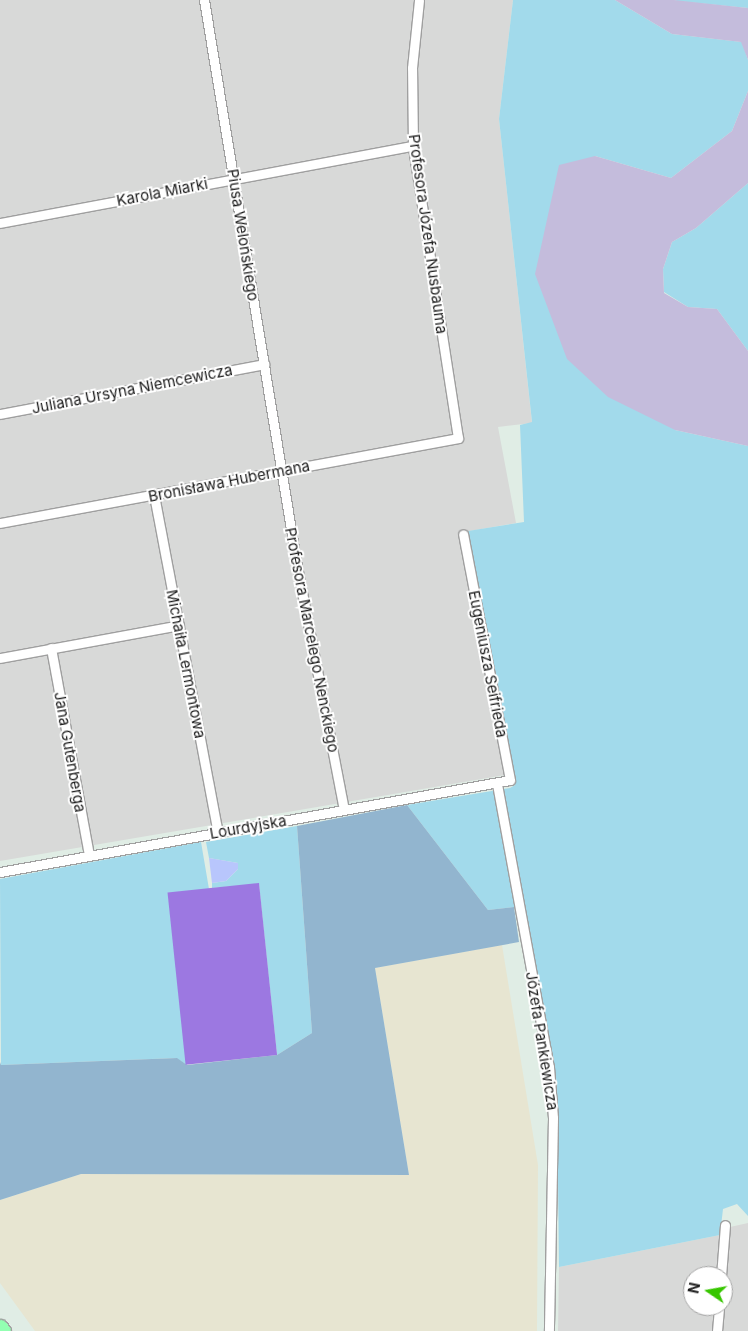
<!DOCTYPE html>
<meta charset="utf-8">
<style>
body{margin:0}
#map{position:relative;width:748px;height:1331px;overflow:hidden;background:#e0ede5;font-family:Inter,sans-serif}
div>[style]{position:absolute}
.residential>*{inset:0;background:#d8d9d8}
.industrial>*{inset:0;background:#e7e5d1}
.grass>*{inset:0;background:#a2daeb}
.forest>*{inset:0;background:#92b5cf}
.wetland>*{inset:0;background:#c4bcdc}
.park>*{inset:0;background:#b8c6fc}
.pitch>*{inset:0;background:#9c78e1;transform-origin:0 0}
.roads{filter:drop-shadow(1px 0 #9f9f9f) drop-shadow(-1px 0 #9f9f9f) drop-shadow(0 1px #9f9f9f) drop-shadow(0 -1px #9f9f9f)}
.minor>*{height:9px;margin:-4.5px;padding:0 4.5px;transform-origin:4.5px;border-radius:4.5px;background:#fff}
.primary>*{height:15px;margin:-7.5px;padding:0 7.5px;transform-origin:7.5px;border-radius:7.5px;background:#93ffb2}
span{translate:-50% -50%;white-space:nowrap;text-align:center;line-height:1.15;-webkit-text-stroke:4px #fff;paint-order:stroke}
.street-label{font-size:15px;color:#1b1b1b}
.north{position:absolute;left:683px;top:1266px;width:50px;height:50px;box-sizing:border-box;background:#fff;border:1px solid #a4a4a4;border-radius:50%;rotate:282deg;font-size:14px;font-weight:700;line-height:20px;text-align:center;color:#1b1b1b}
.north::after{content:'';display:block;margin:auto;width:18px;height:22px;background:#37c600;clip-path:polygon(50% 0,100% 100%,50% 72%,0 100%)}
</style>
<div id="map">
<div class="residential">
<i style="clip-path:polygon(0 0,513px 0,499px 119px,532px 423px,498px 427px,516px 523px,458px 533px,505px 775px,0 861px)"></i>
<i style="clip-path:polygon(evenodd,748px 1223px,748px 1331px,558px 1331px,559px 1267px,720px 1235px,730px 1227px,748px 1223px,693px 1276px,723px 1276px,723px 1306px,693px 1306px,693px 1276px)"></i>
</div>
<div class="industrial">
<i style="clip-path:polygon(502px 945px,538px 1165px,537px 1331px,35px 1331px,0 1283px,0 1200px,81px 1174px,409px 1175px,375px 968px)"></i>
</div>
<div class="grass">
<i style="clip-path:polygon(513px 0,615px 0,672px 34px,742px 42px,748px 60px,748px 91px,732px 131px,671px 178px,595px 156px,675px 430px,748px 446px,748px 1216px,737px 1204px,723px 1209px,720px 1235px,559px 1267px,557px 1083px,537px 983px,525px 906px,488px 910px,407px 805px,510px 788px,515px 785px,468px 531px,524px 522px,520px 425px,532px 422px,499px 119px)"></i>
<i style="clip-path:polygon(674px 0,748px 0,748px 8px,677px 1px)"></i>
<i style="clip-path:polygon(748px 183px,748px 351px,717px 309px,688px 307px,664px 292px,663px 269px,672px 242px,696px 228px)"></i>
<i style="clip-path:polygon(297px 826px,312px 1033px,277px 1055px,259px 884px,212px 888px,212px 883px,226px 881px,238px 869px,238px 863px,209px 858px,206px 842px)"></i>
<i style="clip-path:polygon(201px 842px,209px 889px,168px 893px,187px 1065px,176px 1058px,1px 1065px,0 879px)"></i>
</div>
<div class="forest">
<i style="clip-path:polygon(407px 805px,488px 910px,514px 907px,519px 942px,375px 968px,409px 1175px,81px 1174px,0 1200px,0 1062px,1px 1065px,177px 1058px,187px 1065px,277px 1055px,312px 1033px,297px 826px)"></i>
</div>
<div class="wetland">
<i style="clip-path:polygon(615px 0,674px 0,748px 8px,748px 60px,741px 42px,672px 34px)"></i>
<i style="clip-path:polygon(748px 91px,748px 183px,696px 228px,672px 242px,663px 269px,664px 293px,688px 307px,717px 309px,748px 351px,748px 446px,675px 430px,608px 397px,567px 359px,535px 274px,559px 165px,595px 156px,671px 178px,732px 131px)"></i>
</div>
<div class="park">
<i style="clip-path:polygon(209px 858px,238px 863px,238px 869px,226px 881px,212px 883px)"></i>
</div>
<div class="pitch">
<i style="left:259px;top:883px;width:173px;height:92px;rotate:84deg"></i>
</div>
<div class="roads">
<div class="minor">
<i style="left:204px;top:0;width:574px;rotate:80.67deg"></i>
<i style="left:297px;top:566px;width:248px;rotate:79.1deg"></i>
<i style="left:0;top:223px;width:420px;rotate:-10.6deg"></i>
<i style="left:0;top:414px;width:269px;rotate:-10.7deg"></i>
<i style="left:154px;top:495px;width:344px;rotate:79.3deg"></i>
<i style="left:0;top:523px;width:466px;rotate:-10.5deg"></i>
<i style="left:458px;top:438px;width:295px;rotate:-98.8deg"></i>
<i style="left:413px;top:146px;width:78px;rotate:-90.7deg"></i>
<i style="left:412px;top:68px;width:68px;rotate:-84.1deg"></i>
<i style="left:51px;top:648px;width:211px;rotate:79.6deg"></i>
<i style="left:0;top:658px;width:182px;rotate:-10.4deg"></i>
<i style="left:497px;top:784px;width:288px;rotate:79.6deg"></i>
<i style="left:549px;top:1067px;width:51px;rotate:85.5deg"></i>
<i style="left:553px;top:1118px;width:213px;rotate:91.1deg"></i>
<i style="left:0;top:872px;width:518px;rotate:-10.23deg"></i>
<i style="left:510px;top:780px;width:250px;rotate:-100.8deg"></i>
<i style="left:721px;top:1276px;width:51px;rotate:-85.5deg"></i>
<i style="left:717px;top:1331px;width:25px;rotate:-85deg"></i>
</div>
<div class="primary">
<i style="left:0;top:1327px;width:5px;rotate:53deg"></i>
</div>
</div>
<div class="street-label">
<span style="left:162px;top:192px;rotate:-11deg">Karola Miarki</span>
<span style="left:428px;top:234px;rotate:82deg">Profesora Józefa Nusbauma</span>
<span style="left:243px;top:235px;rotate:81deg">Piusa Welońskiego</span>
<span style="left:132px;top:389px;rotate:-11deg">Juliana Ursyna Niemcewicza</span>
<span style="left:229px;top:481px;rotate:-11deg">Bronisława Hubermana</span>
<span style="left:312px;top:640px;rotate:79deg">Profesora Marcelego Nenckiego</span>
<span style="left:186px;top:664px;rotate:79deg">Michaiła Lermontowa</span>
<span style="left:488px;top:664px;rotate:79deg">Eugeniusza Seifrieda</span>
<span style="left:70px;top:752px;rotate:80deg">Jana Gutenberga</span>
<span style="left:248px;top:827px;rotate:-10deg">Lourdyjska</span>
<span style="left:542px;top:1041px;rotate:81deg">Józefa Pankiewicza</span>
</div>
<div class="north">N</div>
</div>
